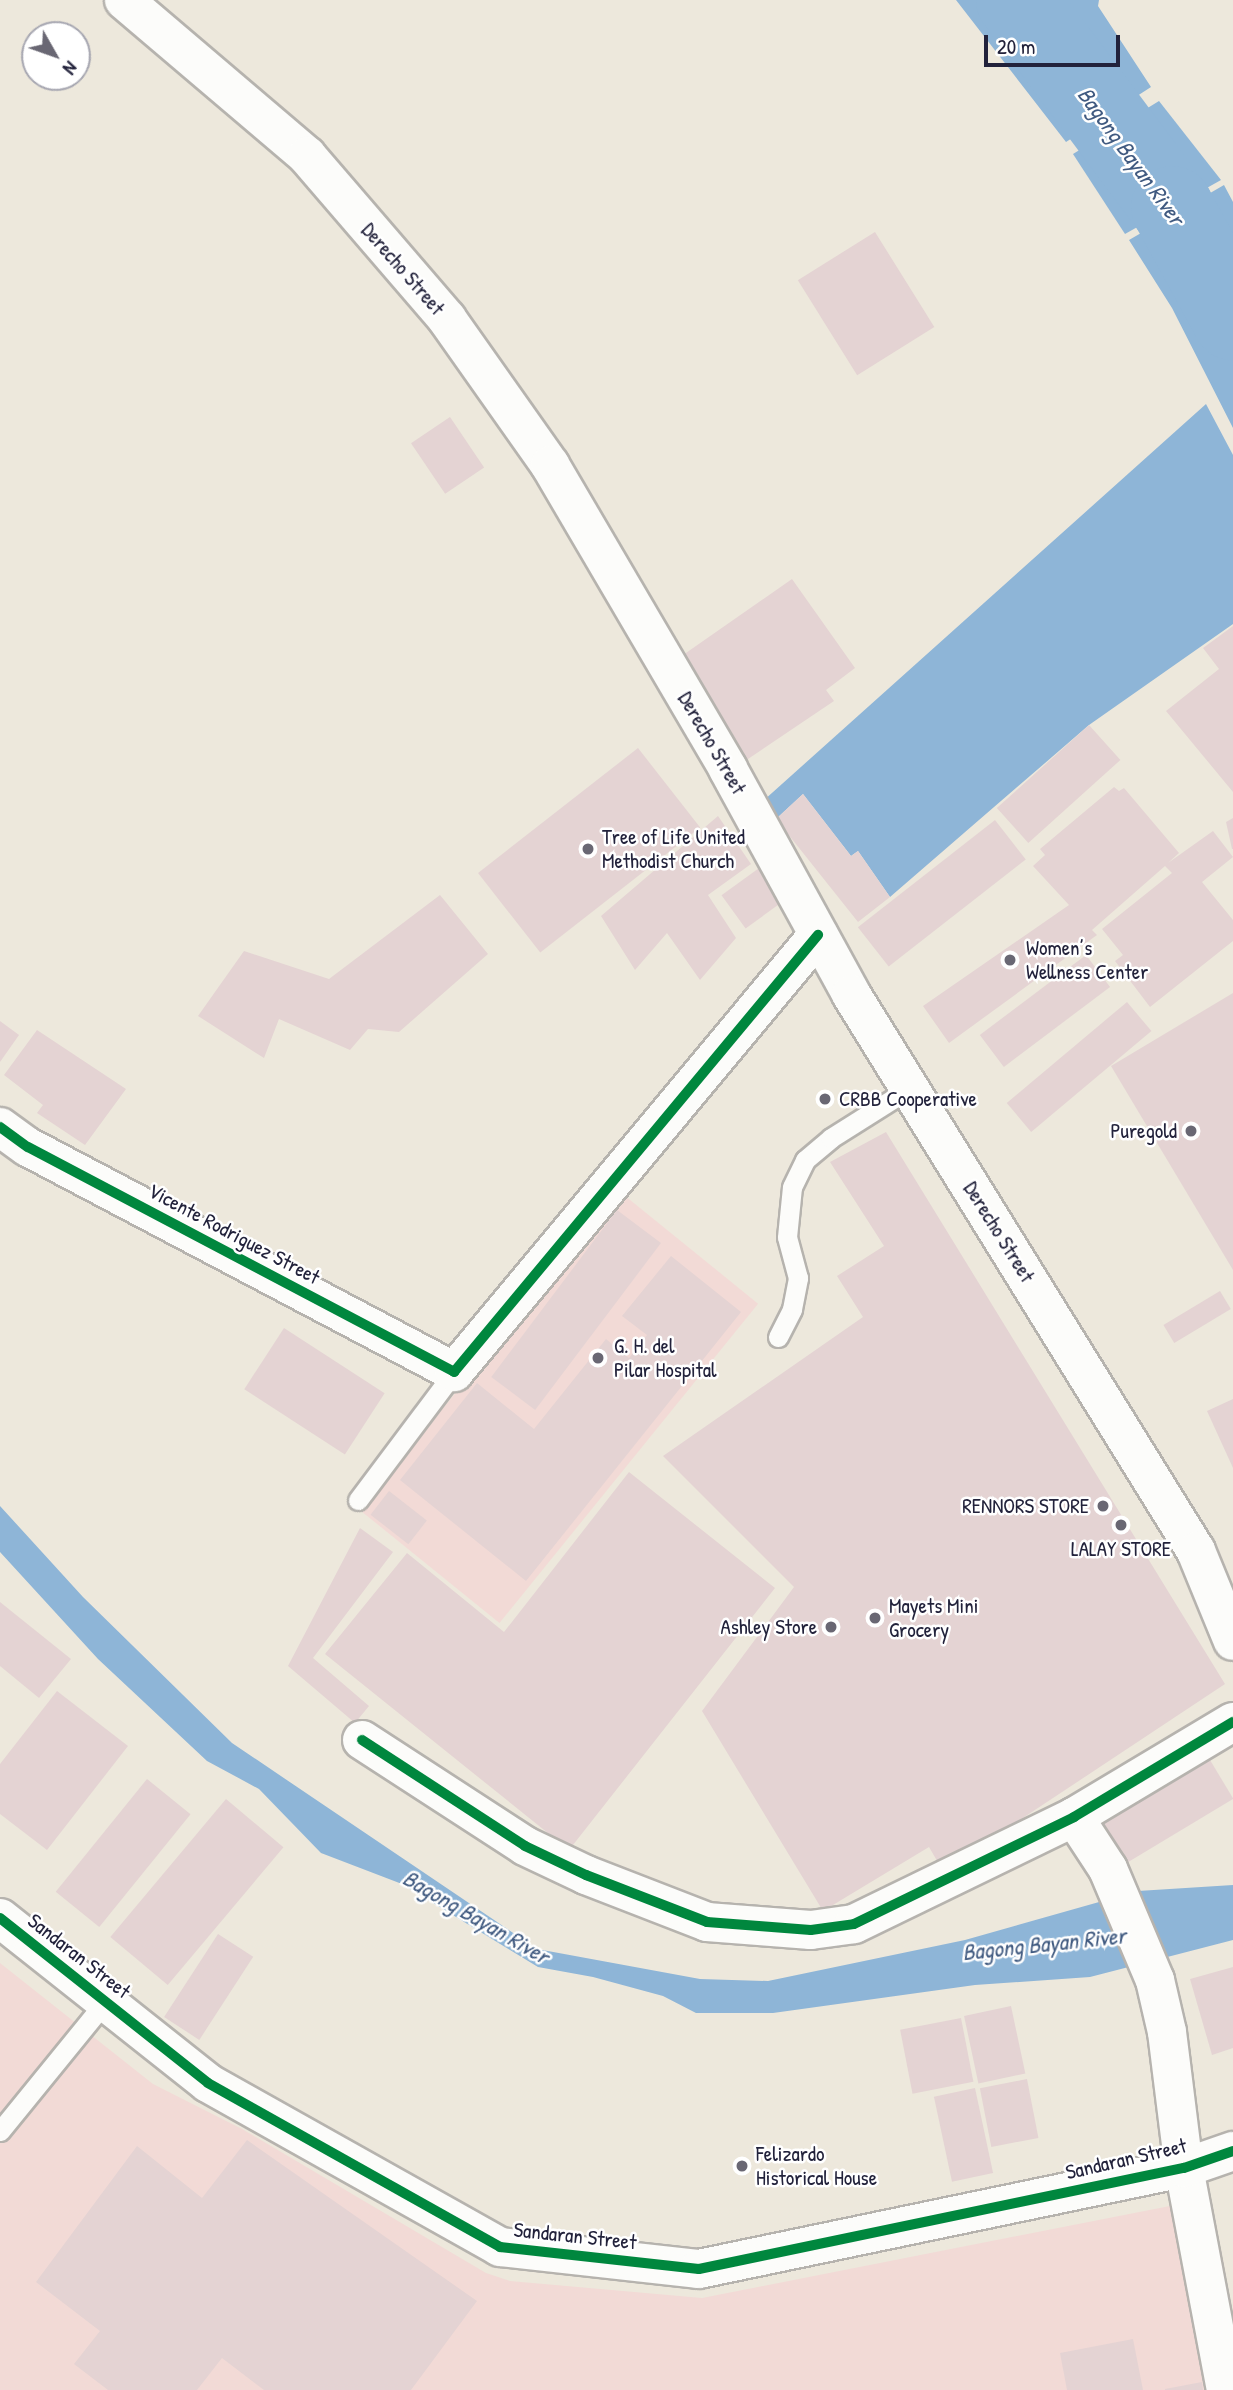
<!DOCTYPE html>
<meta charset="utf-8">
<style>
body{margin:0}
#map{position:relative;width:1233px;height:2390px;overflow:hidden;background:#ede8dc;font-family:"Patrick Hand",sans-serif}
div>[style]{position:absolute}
.built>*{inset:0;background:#f2dad6;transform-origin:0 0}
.water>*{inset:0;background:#8eb5d7}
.river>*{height:82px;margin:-41px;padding:0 41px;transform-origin:41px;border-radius:41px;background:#8eb5d7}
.building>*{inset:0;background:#e4d3d3;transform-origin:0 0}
.roads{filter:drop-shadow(2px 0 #b6b3ae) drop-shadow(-2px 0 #b6b3ae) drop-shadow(0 2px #b6b3ae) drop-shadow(0 -2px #b6b3ae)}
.lane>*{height:19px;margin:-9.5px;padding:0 9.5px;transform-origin:9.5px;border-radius:9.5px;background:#fcfcfa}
.street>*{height:38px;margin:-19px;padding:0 19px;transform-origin:19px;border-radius:19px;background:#fcfcfa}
.secondary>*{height:38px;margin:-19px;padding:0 19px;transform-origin:19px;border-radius:19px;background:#fcfcfa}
.cycleway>*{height:10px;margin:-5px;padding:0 5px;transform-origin:5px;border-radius:5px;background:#00873e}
.dots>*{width:19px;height:19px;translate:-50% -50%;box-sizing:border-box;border:4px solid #fff;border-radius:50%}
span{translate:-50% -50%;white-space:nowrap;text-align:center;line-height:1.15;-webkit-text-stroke:5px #fff;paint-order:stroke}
.street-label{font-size:21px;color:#22223b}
.poi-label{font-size:21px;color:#22223b}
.left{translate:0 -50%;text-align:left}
.right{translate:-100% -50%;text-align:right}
.water-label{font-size:23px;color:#405a80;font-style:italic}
.north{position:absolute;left:21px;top:21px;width:70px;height:70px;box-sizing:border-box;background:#fff;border:2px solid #a7a7b1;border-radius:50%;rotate:130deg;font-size:19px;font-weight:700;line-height:28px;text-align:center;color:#22223b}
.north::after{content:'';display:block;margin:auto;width:24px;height:32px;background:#696773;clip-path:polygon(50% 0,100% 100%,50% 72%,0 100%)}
.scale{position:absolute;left:984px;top:35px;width:136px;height:32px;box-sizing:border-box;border:4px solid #22223b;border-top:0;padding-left:9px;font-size:21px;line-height:24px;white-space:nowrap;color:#22223b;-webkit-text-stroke:5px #fff;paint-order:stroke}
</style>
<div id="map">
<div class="built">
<i style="left:619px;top:1191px;width:179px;height:411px;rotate:39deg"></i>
<i style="clip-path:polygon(0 1963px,153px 2084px,242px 2129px,486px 2273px,510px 2281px,702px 2298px,1175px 2205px,1208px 2390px,0 2390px)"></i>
</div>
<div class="water">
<i style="clip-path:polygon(956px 0,1099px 0,1098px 6px,1151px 87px,1066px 142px)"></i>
<i style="clip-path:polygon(1159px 101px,1221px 180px,1125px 234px,1073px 154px)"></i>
<i style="clip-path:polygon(1224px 185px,1233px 202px,1233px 428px,1172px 308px,1129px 240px)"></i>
<i style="clip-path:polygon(1206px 404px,1233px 455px,1233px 624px,1089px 725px,890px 897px,858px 851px,851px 856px,803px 794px,776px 819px,763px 801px)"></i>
<i style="clip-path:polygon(0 1506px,83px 1597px,232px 1743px,537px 1949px,700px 1979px,768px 1981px,965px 1940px,1138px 1891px,1233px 1885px,1233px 1940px,1090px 1977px,975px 1985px,773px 2013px,696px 2013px,663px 1996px,593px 1977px,538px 1967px,402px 1884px,321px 1853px,259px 1789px,207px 1761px,98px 1659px,0 1552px)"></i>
</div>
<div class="river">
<i style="left:1017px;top:0;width:259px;rotate:53.2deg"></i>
<i style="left:1172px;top:207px;width:128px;rotate:61.4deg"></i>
</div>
<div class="building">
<i style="left:875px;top:232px;width:112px;height:91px;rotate:58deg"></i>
<i style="left:450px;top:417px;width:61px;height:47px;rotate:56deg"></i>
<i style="clip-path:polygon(792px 579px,855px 668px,826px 690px,834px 701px,745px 761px,673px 662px)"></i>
<i style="clip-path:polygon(1233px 626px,1233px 792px,1166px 711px,1219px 669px,1203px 648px)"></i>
<i style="left:1089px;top:725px;width:47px;height:124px;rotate:48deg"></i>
<i style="left:638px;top:748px;width:101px;height:203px;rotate:52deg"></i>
<i style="clip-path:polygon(1114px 787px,1119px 791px,1124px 788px,1179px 853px,1168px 863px,1213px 831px,1233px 857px,1202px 882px,1233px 920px,1233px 941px,1150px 1007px,1115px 961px,1123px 955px,1102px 929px,1172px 873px,1165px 866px,1092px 930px,1097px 935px,949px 1043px,923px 1006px,1069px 905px,1033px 866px,1045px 855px,1040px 849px)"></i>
<i style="clip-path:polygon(803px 794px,851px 856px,858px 851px,890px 897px,858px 922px,776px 819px)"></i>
<i style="clip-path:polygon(718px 816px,751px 864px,708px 895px,736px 938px,700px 980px,667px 933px,635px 970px,601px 916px)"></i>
<i style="clip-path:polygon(1233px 818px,1233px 849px,1232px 849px,1226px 822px)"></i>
<i style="left:995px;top:820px;width:50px;height:174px;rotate:52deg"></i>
<i style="left:766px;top:863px;width:41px;height:55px;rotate:54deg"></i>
<i style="clip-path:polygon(440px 895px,488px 954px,399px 1032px,368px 1029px,350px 1050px,279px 1019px,264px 1058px,198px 1016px,244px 951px,329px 979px)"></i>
<i style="left:1086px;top:955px;width:40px;height:133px;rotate:53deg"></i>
<i style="clip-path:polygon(1233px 993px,1233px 1270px,1111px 1066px)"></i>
<i style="left:1127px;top:1002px;width:38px;height:157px;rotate:50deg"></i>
<i style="clip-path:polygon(0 1021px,19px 1035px,0 1062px)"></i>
<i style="clip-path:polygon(37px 1030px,126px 1089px,85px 1145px,37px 1113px,43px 1105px,4px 1075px)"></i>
<i style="clip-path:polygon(886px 1132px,1225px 1684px,943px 1871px,929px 1847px,823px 1911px,702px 1711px,794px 1587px,663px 1456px,863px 1317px,837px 1276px,884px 1246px,830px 1162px)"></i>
<i style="left:617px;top:1210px;width:55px;height:209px;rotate:37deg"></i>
<i style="clip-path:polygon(671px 1256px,741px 1312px,526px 1581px,400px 1480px,477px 1383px,534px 1429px,606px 1339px,629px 1358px,647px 1335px,622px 1316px)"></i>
<i style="left:1220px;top:1291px;width:21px;height:66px;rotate:59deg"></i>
<i style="left:284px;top:1328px;width:120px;height:73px;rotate:33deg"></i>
<i style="clip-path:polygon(1233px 1399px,1233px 1468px,1207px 1411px)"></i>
<i style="clip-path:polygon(629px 1472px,775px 1588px,569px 1850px,325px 1654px,407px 1553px,504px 1632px)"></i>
<i style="left:389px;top:1491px;width:48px;height:30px;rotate:38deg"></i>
<i style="clip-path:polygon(360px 1528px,393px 1552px,313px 1658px,369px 1706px,355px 1723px,288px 1666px)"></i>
<i style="clip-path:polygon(0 1602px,71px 1659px,39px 1698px,0 1666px)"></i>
<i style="clip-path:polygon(57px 1691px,128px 1746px,47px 1850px,0 1814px,0 1764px)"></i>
<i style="left:1204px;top:1750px;width:57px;height:126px;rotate:59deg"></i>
<i style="left:147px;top:1779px;width:56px;height:145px;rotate:39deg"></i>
<i style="left:226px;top:1799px;width:75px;height:180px;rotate:40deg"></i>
<i style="left:218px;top:1934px;width:42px;height:99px;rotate:33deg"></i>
<i style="clip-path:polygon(1233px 1967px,1233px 2048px,1212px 2055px,1190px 1979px)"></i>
<i style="left:1011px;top:2006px;width:69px;height:48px;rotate:78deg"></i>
<i style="left:961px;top:2018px;width:65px;height:62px;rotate:79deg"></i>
<i style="left:1027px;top:2079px;width:60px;height:48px;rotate:79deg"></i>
<i style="left:975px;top:2088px;width:87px;height:42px;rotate:78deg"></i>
<i style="clip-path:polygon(247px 2140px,477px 2301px,411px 2390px,264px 2390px,222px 2358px,197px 2390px,108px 2390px,74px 2364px,100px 2331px,36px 2282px,137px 2146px,202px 2198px)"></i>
<i style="clip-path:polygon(1133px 2339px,1143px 2390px,1067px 2390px,1060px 2353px)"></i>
<i style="clip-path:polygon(1202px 2382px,1203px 2390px,1165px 2390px,1165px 2389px)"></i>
</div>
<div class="roads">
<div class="lane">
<i style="left:778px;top:1337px;width:31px;rotate:-63deg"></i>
<i style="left:792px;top:1309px;width:32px;rotate:-79deg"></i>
<i style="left:798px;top:1278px;width:42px;rotate:-105deg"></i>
<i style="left:787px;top:1237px;width:50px;rotate:-84.3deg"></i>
<i style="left:792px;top:1187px;width:30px;rotate:-64deg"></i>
<i style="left:805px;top:1160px;width:34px;rotate:-40deg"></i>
<i style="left:831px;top:1138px;width:93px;rotate:-32.3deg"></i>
<i style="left:358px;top:1500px;width:160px;rotate:-53.1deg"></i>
<i style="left:0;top:2131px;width:166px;rotate:-50.9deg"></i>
</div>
<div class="street">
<i style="left:0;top:1127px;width:34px;rotate:36deg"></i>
<i style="left:28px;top:1147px;width:482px;rotate:27.8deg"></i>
<i style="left:454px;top:1372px;width:569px;rotate:-50.21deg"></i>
<i style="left:362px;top:1740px;width:194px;rotate:33deg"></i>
<i style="left:525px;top:1846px;width:68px;rotate:25.4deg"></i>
<i style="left:586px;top:1875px;width:130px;rotate:21.2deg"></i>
<i style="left:707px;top:1922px;width:104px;rotate:4.4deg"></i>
<i style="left:811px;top:1930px;width:43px;rotate:-7.9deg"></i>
<i style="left:854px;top:1924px;width:245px;rotate:-25.9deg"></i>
<i style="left:1074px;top:1817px;width:185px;rotate:-30.9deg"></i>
<i style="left:1074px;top:1817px;width:62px;rotate:56.8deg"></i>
<i style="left:1108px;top:1869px;width:121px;rotate:67.1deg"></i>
<i style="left:1155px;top:1980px;width:53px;rotate:77deg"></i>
<i style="left:1167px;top:2032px;width:137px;rotate:82.9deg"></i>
<i style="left:1184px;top:2168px;width:226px;rotate:79.3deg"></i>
<i style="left:0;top:1918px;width:265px;rotate:38.4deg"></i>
<i style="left:208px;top:2083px;width:335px;rotate:29.3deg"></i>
<i style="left:500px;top:2247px;width:200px;rotate:6.3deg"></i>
<i style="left:699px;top:2269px;width:495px;rotate:-11.8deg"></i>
<i style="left:1184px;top:2168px;width:52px;rotate:-19.1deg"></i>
</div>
<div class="secondary">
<i style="left:124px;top:0;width:240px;rotate:40.4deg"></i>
<i style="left:307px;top:156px;width:215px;rotate:49.3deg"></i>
<i style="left:447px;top:319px;width:179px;rotate:54.8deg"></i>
<i style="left:550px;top:465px;width:352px;rotate:59.6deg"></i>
<i style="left:728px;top:769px;width:256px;rotate:61.3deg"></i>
<i style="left:851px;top:994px;width:655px;rotate:58.23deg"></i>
<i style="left:1196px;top:1551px;width:97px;rotate:67.7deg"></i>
</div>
</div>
<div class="cycleway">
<i style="left:0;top:1127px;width:34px;rotate:36deg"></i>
<i style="left:28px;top:1147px;width:482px;rotate:27.8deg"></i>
<i style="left:454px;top:1372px;width:569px;rotate:-50.21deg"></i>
<i style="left:362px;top:1740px;width:194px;rotate:33deg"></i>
<i style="left:525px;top:1846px;width:68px;rotate:25.4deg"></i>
<i style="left:586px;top:1875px;width:130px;rotate:21.2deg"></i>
<i style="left:707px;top:1922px;width:104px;rotate:4.4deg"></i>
<i style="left:811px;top:1930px;width:43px;rotate:-7.9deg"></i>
<i style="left:854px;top:1924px;width:245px;rotate:-25.9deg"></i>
<i style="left:1074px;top:1817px;width:185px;rotate:-30.9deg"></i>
<i style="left:0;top:1918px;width:265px;rotate:38.4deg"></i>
<i style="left:208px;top:2083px;width:335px;rotate:29.3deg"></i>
<i style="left:500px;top:2247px;width:200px;rotate:6.3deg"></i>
<i style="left:699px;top:2269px;width:495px;rotate:-11.8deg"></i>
<i style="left:1184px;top:2168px;width:52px;rotate:-19.1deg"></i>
</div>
<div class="dots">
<i style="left:588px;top:849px;background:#696773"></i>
<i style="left:1010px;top:960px;background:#696773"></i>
<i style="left:825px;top:1099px;background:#696773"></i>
<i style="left:1191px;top:1131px;background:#696773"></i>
<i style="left:598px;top:1358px;background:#696773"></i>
<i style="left:1103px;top:1506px;background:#696773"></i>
<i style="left:1121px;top:1525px;background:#696773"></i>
<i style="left:875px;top:1618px;background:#696773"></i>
<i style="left:831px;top:1627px;background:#696773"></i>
<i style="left:742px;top:2166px;background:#696773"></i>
</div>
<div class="street-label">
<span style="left:403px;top:269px;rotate:49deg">Derecho Street</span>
<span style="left:712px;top:743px;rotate:60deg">Derecho Street</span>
<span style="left:999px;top:1232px;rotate:58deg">Derecho Street</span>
<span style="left:234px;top:1234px;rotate:28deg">Vicente Rodriguez Street</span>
<span style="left:79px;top:1956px;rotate:38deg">Sandaran Street</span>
<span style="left:1126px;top:2159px;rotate:-13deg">Sandaran Street</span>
<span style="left:575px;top:2236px;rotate:6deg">Sandaran Street</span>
</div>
<div class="poi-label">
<span class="left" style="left:602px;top:849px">Tree of Life United<br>Methodist Church</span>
<span class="left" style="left:1026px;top:960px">Women’s<br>Wellness Center</span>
<span class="left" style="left:839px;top:1099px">CRBB Cooperative</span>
<span class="right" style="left:1177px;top:1131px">Puregold</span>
<span class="left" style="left:614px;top:1358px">G. H. del<br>Pilar Hospital</span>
<span class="right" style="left:1089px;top:1506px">RENNORS STORE</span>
<span style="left:1121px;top:1549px">LALAY STORE</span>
<span class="left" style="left:889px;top:1618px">Mayets Mini<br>Grocery</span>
<span class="right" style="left:817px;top:1627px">Ashley Store</span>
<span class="left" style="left:756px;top:2166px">Felizardo<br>Historical House</span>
</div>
<div class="water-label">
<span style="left:1131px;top:156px;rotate:54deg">Bagong Bayan River</span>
<span style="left:476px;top:1917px;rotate:30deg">Bagong Bayan River</span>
<span style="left:1044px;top:1944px;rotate:-6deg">Bagong Bayan River</span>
</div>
<div class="north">N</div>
<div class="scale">20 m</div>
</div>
